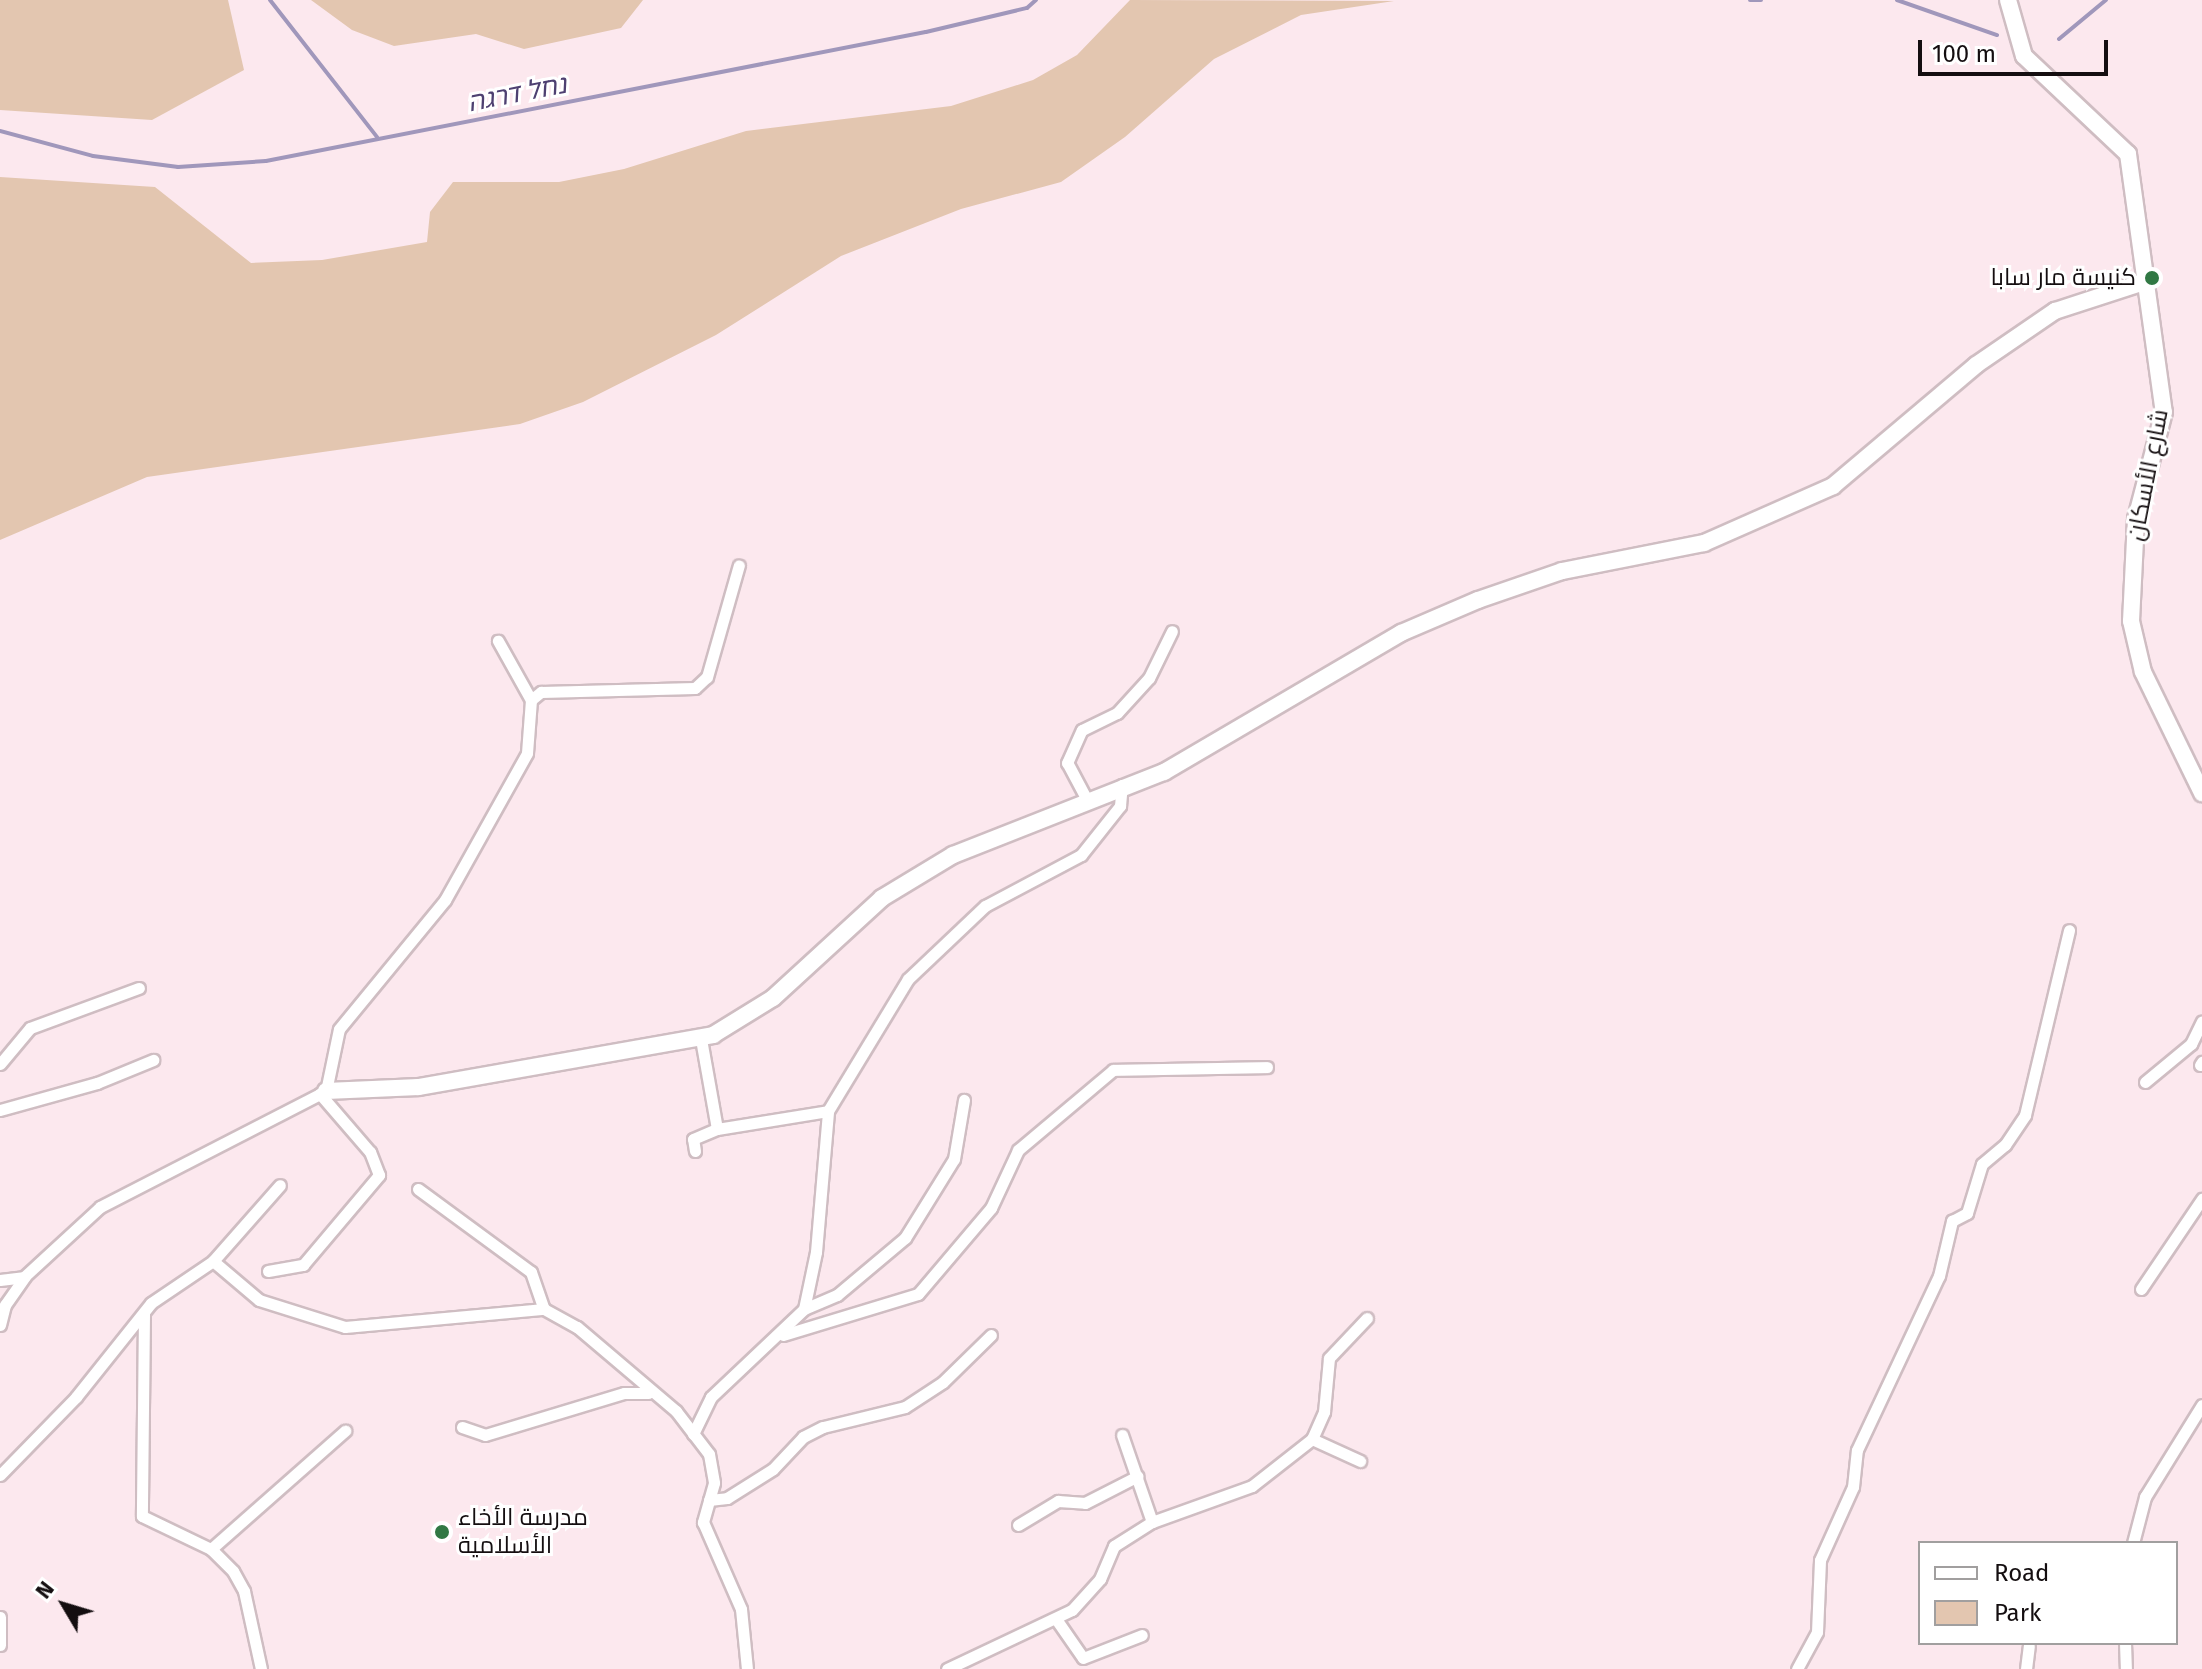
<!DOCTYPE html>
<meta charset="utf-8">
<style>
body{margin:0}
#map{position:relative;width:2202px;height:1669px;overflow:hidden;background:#fce8ee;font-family:"Fira Sans",Cairo,"Noto Sans Hebrew",sans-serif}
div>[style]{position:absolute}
.green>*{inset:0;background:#e3c6b0}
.stream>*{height:4px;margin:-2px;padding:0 2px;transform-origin:2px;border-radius:2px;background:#a097bb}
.roads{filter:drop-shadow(2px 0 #cfbdc2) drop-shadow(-2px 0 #cfbdc2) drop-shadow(0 2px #cfbdc2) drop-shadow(0 -2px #cfbdc2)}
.street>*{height:11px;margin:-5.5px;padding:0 5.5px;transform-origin:5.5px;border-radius:5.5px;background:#fff}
.secondary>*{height:16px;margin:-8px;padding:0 8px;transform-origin:8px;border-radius:8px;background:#fff}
.dots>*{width:22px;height:22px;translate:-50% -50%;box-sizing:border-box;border:4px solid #fff;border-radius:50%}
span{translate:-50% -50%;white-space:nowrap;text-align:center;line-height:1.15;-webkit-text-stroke:6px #fff;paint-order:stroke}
.poi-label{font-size:24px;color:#140e10}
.right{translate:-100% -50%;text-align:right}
.left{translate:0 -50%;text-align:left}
.street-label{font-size:24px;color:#140e10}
.water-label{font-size:26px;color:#4e4071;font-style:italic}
.legend{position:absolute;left:1918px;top:1541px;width:260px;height:104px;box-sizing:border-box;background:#fff;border:2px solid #a19f9f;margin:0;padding:10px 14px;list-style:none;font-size:24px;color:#140e10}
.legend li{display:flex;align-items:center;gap:16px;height:40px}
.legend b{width:40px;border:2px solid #a19f9f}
.north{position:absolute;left:24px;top:1565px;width:80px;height:80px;-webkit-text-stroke:6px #fff;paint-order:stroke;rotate:308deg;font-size:22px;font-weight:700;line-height:32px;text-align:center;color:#140e10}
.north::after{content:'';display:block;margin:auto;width:28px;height:36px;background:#140e10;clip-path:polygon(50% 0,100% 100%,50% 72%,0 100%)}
.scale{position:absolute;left:1918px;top:40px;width:190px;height:36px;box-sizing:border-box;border:4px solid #140e10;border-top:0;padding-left:10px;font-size:24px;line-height:28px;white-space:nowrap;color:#140e10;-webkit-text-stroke:6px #fff;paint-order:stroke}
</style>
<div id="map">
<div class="green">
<i style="clip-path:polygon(0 0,228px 0,244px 70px,152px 120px,0 110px)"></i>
<i style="clip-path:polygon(311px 0,643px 0,621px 28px,524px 49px,476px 34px,394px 46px,352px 30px)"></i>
<i style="clip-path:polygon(1130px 0,1394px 1px,1301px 15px,1214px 59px,1125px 137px,1061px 182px,961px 209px,841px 256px,716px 335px,583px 402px,520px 424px,147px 477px,0 540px,0 177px,155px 187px,251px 263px,322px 260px,427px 242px,430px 212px,453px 182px,559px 182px,624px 169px,746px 131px,951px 106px,1033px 80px,1077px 55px)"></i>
</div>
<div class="stream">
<i style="left:270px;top:0;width:174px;rotate:52deg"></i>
<i style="left:1750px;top:0;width:11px"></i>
<i style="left:1897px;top:0;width:106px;rotate:19.3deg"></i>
<i style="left:2059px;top:39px;width:61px;rotate:-39.7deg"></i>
<i style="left:0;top:131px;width:96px;rotate:15deg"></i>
<i style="left:93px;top:156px;width:86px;rotate:7.4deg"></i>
<i style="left:178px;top:167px;width:88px;rotate:-3.9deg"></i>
<i style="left:266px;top:161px;width:672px;rotate:-11.06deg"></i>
<i style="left:926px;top:32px;width:104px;rotate:-13.4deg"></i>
<i style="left:1027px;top:8px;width:12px;rotate:-42deg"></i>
</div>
<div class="roads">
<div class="street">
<i style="left:531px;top:700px;width:13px;rotate:-39deg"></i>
<i style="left:541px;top:692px;width:154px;rotate:-1.5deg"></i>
<i style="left:695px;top:688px;width:16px;rotate:-43deg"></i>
<i style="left:707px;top:677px;width:116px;rotate:-74.1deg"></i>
<i style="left:1086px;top:798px;width:40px;rotate:-118deg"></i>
<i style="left:1067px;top:763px;width:36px;rotate:-66deg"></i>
<i style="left:1082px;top:730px;width:39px;rotate:-26deg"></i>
<i style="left:1117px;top:713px;width:47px;rotate:-47.6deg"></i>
<i style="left:1149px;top:678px;width:52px;rotate:-63.9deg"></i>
<i style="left:701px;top:1039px;width:91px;rotate:79.9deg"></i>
<i style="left:0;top:1064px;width:47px;rotate:-50.2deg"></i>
<i style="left:30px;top:1028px;width:116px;rotate:-20.2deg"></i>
<i style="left:2200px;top:1065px;width:4px;rotate:-56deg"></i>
<i style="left:2145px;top:1082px;width:60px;rotate:-39.6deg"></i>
<i style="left:2191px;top:1044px;width:25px;rotate:-64deg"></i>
<i style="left:0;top:1110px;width:101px;rotate:-15.6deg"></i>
<i style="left:97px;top:1083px;width:61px;rotate:-22.3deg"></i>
<i style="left:695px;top:1151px;width:12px;rotate:-99deg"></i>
<i style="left:693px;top:1139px;width:26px;rotate:-23deg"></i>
<i style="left:717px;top:1129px;width:112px;rotate:-9.2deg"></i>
<i style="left:418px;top:1189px;width:140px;rotate:36.3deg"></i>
<i style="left:531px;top:1272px;width:39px;rotate:71deg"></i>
<i style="left:213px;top:1261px;width:60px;rotate:40.3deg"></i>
<i style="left:259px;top:1300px;width:90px;rotate:17.4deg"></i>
<i style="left:345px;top:1327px;width:200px;rotate:-5.2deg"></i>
<i style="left:544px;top:1309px;width:38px;rotate:29deg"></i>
<i style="left:577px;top:1327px;width:130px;rotate:40.3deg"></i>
<i style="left:676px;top:1411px;width:54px;rotate:52.5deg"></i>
<i style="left:709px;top:1454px;width:29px;rotate:80deg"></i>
<i style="left:714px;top:1483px;width:41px;rotate:105.8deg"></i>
<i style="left:703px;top:1522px;width:95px;rotate:66.4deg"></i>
<i style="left:741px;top:1609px;width:60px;rotate:84.3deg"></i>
<i style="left:268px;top:1271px;width:36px;rotate:-10deg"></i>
<i style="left:303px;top:1265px;width:118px;rotate:-49.8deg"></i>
<i style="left:379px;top:1175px;width:25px;rotate:-111deg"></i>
<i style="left:370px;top:1152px;width:77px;rotate:-130.8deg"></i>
<i style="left:0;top:1280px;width:23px;rotate:-7deg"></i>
<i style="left:2141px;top:1289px;width:109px;rotate:-55.9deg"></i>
<i style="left:804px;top:1309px;width:36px;rotate:-23deg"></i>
<i style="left:837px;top:1295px;width:89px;rotate:-40deg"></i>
<i style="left:905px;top:1238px;width:93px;rotate:-58.2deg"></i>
<i style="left:954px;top:1159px;width:60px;rotate:-80.4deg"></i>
<i style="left:144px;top:1314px;width:202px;rotate:90.6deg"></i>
<i style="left:142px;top:1516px;width:76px;rotate:25.6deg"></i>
<i style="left:211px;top:1549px;width:31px;rotate:45deg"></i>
<i style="left:233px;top:1571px;width:23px;rotate:61deg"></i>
<i style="left:244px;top:1591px;width:80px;rotate:77.7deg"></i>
<i style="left:0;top:1325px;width:21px;rotate:-76deg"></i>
<i style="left:5px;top:1305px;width:35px;rotate:-55deg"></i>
<i style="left:25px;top:1276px;width:102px;rotate:-42.6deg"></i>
<i style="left:100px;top:1207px;width:254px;rotate:-27.2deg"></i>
<i style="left:326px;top:1091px;width:63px;rotate:-78.2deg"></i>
<i style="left:339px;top:1029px;width:167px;rotate:-50.6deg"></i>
<i style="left:445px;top:900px;width:168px;rotate:-60.8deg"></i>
<i style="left:527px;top:753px;width:53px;rotate:-85.7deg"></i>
<i style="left:531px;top:700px;width:68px;rotate:-119.2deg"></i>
<i style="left:783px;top:1335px;width:141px;rotate:-16.9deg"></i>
<i style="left:918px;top:1294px;width:113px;rotate:-49.7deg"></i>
<i style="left:991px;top:1208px;width:64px;rotate:-65deg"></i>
<i style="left:1018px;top:1150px;width:124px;rotate:-40.1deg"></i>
<i style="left:1113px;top:1070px;width:154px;rotate:-1.1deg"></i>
<i style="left:462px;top:1427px;width:24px;rotate:19deg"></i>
<i style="left:485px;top:1435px;width:145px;rotate:-16.8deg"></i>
<i style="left:624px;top:1393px;width:24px"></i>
<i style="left:693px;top:1434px;width:41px;rotate:-64.1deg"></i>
<i style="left:711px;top:1397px;width:128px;rotate:-43.4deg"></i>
<i style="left:804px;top:1309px;width:58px;rotate:-78.1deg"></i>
<i style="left:816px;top:1252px;width:142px;rotate:-85.1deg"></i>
<i style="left:828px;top:1111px;width:154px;rotate:-58.8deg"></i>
<i style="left:908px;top:979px;width:106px;rotate:-43.5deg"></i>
<i style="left:985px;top:906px;width:109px;rotate:-28deg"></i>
<i style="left:1081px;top:855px;width:63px;rotate:-51.5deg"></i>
<i style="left:1120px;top:806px;width:21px;rotate:-85deg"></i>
<i style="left:1312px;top:1439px;width:53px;rotate:24.6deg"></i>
<i style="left:0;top:1475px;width:109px;rotate:-45.7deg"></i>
<i style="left:76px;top:1397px;width:120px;rotate:-51.4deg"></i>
<i style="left:151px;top:1303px;width:75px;rotate:-34.1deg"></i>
<i style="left:213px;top:1261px;width:101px;rotate:-48.6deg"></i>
<i style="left:709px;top:1500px;width:18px;rotate:-6deg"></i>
<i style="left:727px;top:1498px;width:54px;rotate:-32.2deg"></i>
<i style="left:773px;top:1469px;width:44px;rotate:-46.8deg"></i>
<i style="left:803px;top:1437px;width:22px;rotate:-27deg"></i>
<i style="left:823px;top:1427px;width:84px;rotate:-13.7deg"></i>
<i style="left:905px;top:1407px;width:45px;rotate:-33.3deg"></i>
<i style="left:943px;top:1382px;width:67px;rotate:-44.4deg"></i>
<i style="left:1152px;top:1522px;width:106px;rotate:-19.8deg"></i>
<i style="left:1252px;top:1486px;width:76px;rotate:-38.1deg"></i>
<i style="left:1312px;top:1439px;width:30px;rotate:-66deg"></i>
<i style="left:1324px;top:1412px;width:54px;rotate:-84.7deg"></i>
<i style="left:1329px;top:1358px;width:55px;rotate:-46.5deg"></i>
<i style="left:1018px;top:1525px;width:47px;rotate:-31deg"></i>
<i style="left:1058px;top:1501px;width:27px;rotate:4deg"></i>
<i style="left:1085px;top:1503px;width:59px;rotate:-27deg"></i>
<i style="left:2133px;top:1543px;width:48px;rotate:-75.4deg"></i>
<i style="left:2145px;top:1497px;width:108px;rotate:-58.2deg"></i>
<i style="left:211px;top:1549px;width:179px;rotate:-41.4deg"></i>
<i style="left:0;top:1617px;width:28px;rotate:90deg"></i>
<i style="left:1056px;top:1619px;width:47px;rotate:55.3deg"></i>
<i style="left:1083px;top:1658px;width:63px;rotate:-21.3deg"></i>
<i style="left:2125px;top:1643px;width:26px;rotate:88deg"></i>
<i style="left:947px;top:1669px;width:138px;rotate:-25.3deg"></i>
<i style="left:1072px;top:1610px;width:42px;rotate:-47.9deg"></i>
<i style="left:1100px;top:1579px;width:36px;rotate:-67deg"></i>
<i style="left:1114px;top:1546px;width:45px;rotate:-32.3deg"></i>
<i style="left:1152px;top:1522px;width:92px;rotate:-109deg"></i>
<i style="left:1797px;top:1669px;width:42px;rotate:-61.6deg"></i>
<i style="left:1817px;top:1632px;width:72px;rotate:-87.6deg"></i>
<i style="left:1820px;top:1560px;width:80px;rotate:-65.7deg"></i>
<i style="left:1853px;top:1487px;width:37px;rotate:-84deg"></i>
<i style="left:1857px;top:1450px;width:192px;rotate:-64.8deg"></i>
<i style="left:1939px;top:1276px;width:57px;rotate:-76.7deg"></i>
<i style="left:1952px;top:1221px;width:17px;rotate:-28deg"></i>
<i style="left:1967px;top:1213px;width:51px;rotate:-73deg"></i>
<i style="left:1982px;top:1164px;width:30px;rotate:-40deg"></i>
<i style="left:2005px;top:1145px;width:36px;rotate:-56deg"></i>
<i style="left:2025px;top:1115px;width:190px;rotate:-76.6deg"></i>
<i style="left:2026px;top:1669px;width:23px;rotate:-83deg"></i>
</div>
<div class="secondary">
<i style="left:2008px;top:0;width:58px;rotate:74.1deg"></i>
<i style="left:2024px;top:56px;width:143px;rotate:43.3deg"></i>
<i style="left:2128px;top:154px;width:260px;rotate:82.1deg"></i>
<i style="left:2164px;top:412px;width:111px;rotate:104.7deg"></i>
<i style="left:2136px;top:519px;width:102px;rotate:92.8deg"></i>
<i style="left:2131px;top:621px;width:52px;rotate:76.8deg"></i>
<i style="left:2143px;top:672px;width:135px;rotate:64deg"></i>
<i style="left:326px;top:1091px;width:93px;rotate:-2.5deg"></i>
<i style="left:419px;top:1087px;width:299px;rotate:-10deg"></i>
<i style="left:713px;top:1035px;width:70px;rotate:-31.7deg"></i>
<i style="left:773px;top:998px;width:148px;rotate:-42.5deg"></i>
<i style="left:882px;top:898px;width:83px;rotate:-31.2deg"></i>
<i style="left:953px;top:855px;width:227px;rotate:-21.5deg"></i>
<i style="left:1164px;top:772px;width:275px;rotate:-30.4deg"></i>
<i style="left:1401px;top:633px;width:84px;rotate:-23.2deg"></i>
<i style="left:1478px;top:600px;width:89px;rotate:-19deg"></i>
<i style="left:1562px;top:571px;width:145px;rotate:-11.2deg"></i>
<i style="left:1704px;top:543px;width:141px;rotate:-23.8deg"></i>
<i style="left:1833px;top:486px;width:187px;rotate:-40.2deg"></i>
<i style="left:1976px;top:365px;width:96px;rotate:-34.4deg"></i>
<i style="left:2055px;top:311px;width:94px;rotate:-18deg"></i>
</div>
</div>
<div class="dots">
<i style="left:2152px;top:278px;background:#317844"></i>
<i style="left:442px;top:1532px;background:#317844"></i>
</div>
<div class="poi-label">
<span class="right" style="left:2136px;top:278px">كنيسة مار سابا</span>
<span class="left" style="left:458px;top:1532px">مدرسة الأخاء<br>الأسلامية</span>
</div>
<div class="street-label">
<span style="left:2148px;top:475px;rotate:-79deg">شارع الأسكان</span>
</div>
<div class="water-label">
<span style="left:517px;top:94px;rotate:-11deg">נחל דרגה</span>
</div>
<ul class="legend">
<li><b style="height:10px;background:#fff"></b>Road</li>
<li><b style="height:22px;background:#e3c6b0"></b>Park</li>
</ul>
<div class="north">N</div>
<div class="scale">100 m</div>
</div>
